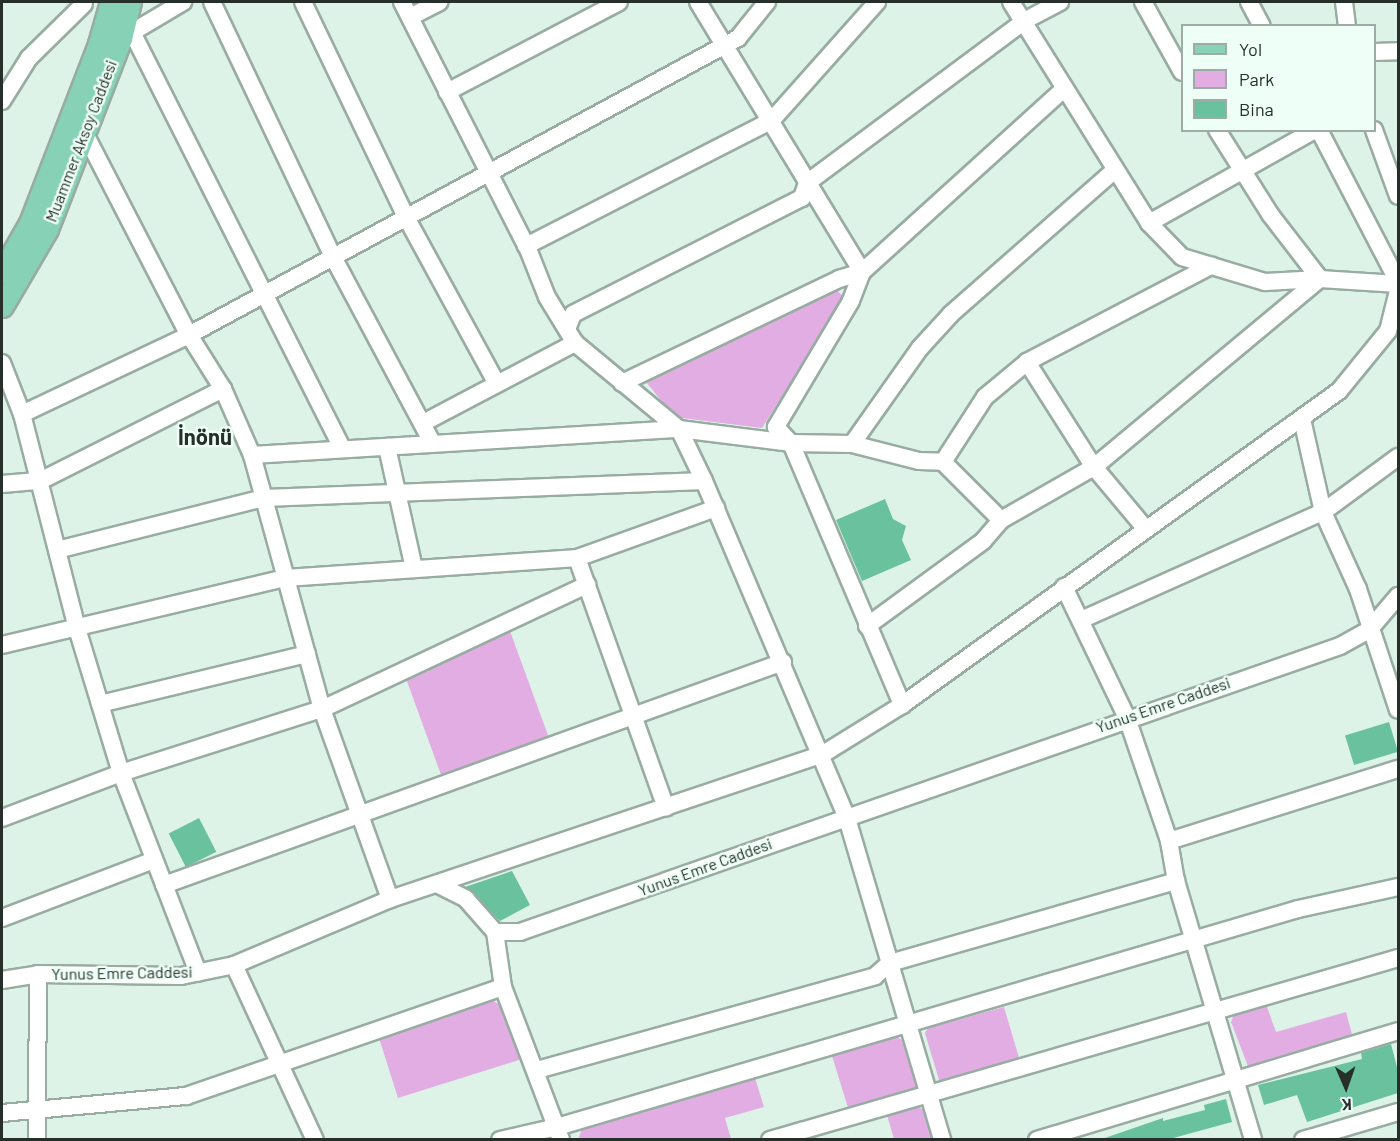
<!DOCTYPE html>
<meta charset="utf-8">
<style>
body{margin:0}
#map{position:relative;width:1400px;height:1141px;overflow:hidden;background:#def3e8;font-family:Barlow,sans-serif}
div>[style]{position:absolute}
.green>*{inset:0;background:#e2ade3;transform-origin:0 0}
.building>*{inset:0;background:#69c19d;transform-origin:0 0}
.roads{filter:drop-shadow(2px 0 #98aca2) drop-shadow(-2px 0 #98aca2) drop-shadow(0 2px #98aca2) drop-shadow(0 -2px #98aca2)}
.minor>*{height:16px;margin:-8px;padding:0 8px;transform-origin:8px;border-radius:8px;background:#fff}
.major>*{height:21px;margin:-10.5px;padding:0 10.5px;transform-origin:10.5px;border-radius:10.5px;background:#87d1b7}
span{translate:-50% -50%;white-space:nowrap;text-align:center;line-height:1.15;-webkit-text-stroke:5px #eefff7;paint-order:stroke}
.street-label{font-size:16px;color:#272f2b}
.district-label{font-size:22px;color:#272f2b;font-weight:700}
.frame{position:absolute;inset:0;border:3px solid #272f2b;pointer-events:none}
.legend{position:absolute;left:1181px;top:24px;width:195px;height:108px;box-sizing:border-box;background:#eefff7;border:2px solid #9eaca5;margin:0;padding:8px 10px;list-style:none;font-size:18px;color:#272f2b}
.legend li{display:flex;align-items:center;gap:12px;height:30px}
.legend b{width:30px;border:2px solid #9eaca5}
.north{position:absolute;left:1316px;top:1057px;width:60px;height:60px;-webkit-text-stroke:4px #eefff7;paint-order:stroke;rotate:178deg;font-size:16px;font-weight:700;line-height:24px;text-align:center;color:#272f2b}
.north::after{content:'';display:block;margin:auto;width:21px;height:27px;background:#272f2b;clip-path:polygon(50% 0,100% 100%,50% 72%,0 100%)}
</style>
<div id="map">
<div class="green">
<i style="clip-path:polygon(833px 287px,844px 297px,841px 304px,762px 428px,682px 418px,670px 412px,647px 383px,650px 377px)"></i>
<i style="left:510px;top:631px;width:114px;height:114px;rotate:70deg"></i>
<i style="clip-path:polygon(493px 1001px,503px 1006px,522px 1059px,398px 1098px,379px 1038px)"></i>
<i style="clip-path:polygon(1266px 1004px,1276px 1032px,1346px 1012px,1353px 1038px,1249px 1069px,1231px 1022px,1234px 1014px)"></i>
<i style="clip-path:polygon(1004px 1007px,1020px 1061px,945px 1083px,939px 1080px,925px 1033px,928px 1028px)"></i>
<i style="clip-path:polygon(897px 1037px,902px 1040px,918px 1086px,914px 1091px,849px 1111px,832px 1056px)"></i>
<i style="clip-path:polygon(755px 1078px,764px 1107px,725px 1118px,731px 1139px,578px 1140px,582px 1129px)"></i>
<i style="clip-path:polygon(918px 1107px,926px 1111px,935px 1139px,894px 1139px,887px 1115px)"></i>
</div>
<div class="building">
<i style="clip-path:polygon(885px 499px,893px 519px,906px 526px,902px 540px,911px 560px,862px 581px,836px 520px)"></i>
<i style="left:1389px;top:722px;width:31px;height:46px;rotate:73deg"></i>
<i style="left:199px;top:818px;width:38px;height:34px;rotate:63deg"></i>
<i style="clip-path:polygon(512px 871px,530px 905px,500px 921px,465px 887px)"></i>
<i style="clip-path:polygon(1391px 1044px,1398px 1071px,1398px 1093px,1307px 1122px,1297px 1095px,1264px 1105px,1258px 1085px,1362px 1059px,1361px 1053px)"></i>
<i style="clip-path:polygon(1226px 1099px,1232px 1122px,1166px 1140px,1099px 1140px,1163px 1118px,1163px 1121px,1205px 1110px,1204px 1105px)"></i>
</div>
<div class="roads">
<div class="minor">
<i style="left:212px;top:2px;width:280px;rotate:64.6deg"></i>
<i style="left:332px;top:255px;width:214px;rotate:61.9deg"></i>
<i style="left:303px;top:2px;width:238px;rotate:64.4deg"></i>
<i style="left:406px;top:217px;width:190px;rotate:61.4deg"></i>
<i style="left:402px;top:2px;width:277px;rotate:63deg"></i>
<i style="left:528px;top:249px;width:52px;rotate:68.4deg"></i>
<i style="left:547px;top:297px;width:54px;rotate:58.7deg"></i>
<i style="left:575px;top:343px;width:135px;rotate:39.6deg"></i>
<i style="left:679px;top:429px;width:58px;rotate:64.3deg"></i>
<i style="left:704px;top:481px;width:363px;rotate:67deg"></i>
<i style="left:846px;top:815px;width:339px;rotate:73.5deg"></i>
<i style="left:698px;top:2px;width:316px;rotate:58.7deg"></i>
<i style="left:862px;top:272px;width:31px;rotate:111deg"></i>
<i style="left:851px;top:301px;width:147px;rotate:120.8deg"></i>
<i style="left:776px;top:427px;width:22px;rotate:47deg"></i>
<i style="left:791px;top:443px;width:285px;rotate:67deg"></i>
<i style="left:1011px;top:2px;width:261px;rotate:58deg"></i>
<i style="left:1149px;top:223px;width:47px;rotate:45.9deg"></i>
<i style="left:1182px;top:257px;width:87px;rotate:16.8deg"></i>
<i style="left:1265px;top:282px;width:55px;rotate:-3.1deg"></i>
<i style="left:1320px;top:279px;width:78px;rotate:3.7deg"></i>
<i style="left:1143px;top:2px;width:80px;rotate:60.9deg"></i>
<i style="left:1249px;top:2px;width:27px;rotate:62deg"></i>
<i style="left:1344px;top:2px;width:24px;rotate:83deg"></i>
<i style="left:410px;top:17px;width:33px;rotate:-27deg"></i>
<i style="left:133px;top:34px;width:465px;rotate:63.2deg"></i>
<i style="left:124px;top:37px;width:69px;rotate:-30.7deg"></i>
<i style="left:1374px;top:52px;width:24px;rotate:-2deg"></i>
<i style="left:447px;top:92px;width:194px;rotate:-27.6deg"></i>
<i style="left:2px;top:101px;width:51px;rotate:-57.9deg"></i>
<i style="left:29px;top:58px;width:77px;rotate:-44.5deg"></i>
<i style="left:1319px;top:130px;width:171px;rotate:62.5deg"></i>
<i style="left:1374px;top:130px;width:70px;rotate:70deg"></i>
<i style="left:84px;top:132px;width:229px;rotate:62.7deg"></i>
<i style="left:189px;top:335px;width:64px;rotate:57.8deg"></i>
<i style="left:223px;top:389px;width:72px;rotate:66.3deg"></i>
<i style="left:252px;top:455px;width:263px;rotate:74.6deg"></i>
<i style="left:322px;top:709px;width:202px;rotate:70.3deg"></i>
<i style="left:1149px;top:223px;width:190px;rotate:-29.3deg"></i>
<i style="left:526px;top:246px;width:276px;rotate:-27.1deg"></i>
<i style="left:772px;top:120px;width:158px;rotate:-48.3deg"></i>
<i style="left:567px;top:329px;width:16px;rotate:-68deg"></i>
<i style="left:573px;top:314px;width:257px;rotate:-26.9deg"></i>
<i style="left:802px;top:198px;width:16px;rotate:-72deg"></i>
<i style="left:807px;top:183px;width:271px;rotate:-36.7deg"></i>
<i style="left:1024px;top:21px;width:41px;rotate:-27.8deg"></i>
<i style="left:1027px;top:362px;width:125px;rotate:57.5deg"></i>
<i style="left:1094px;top:467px;width:80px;rotate:50.1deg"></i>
<i style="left:2px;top:363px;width:55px;rotate:68.6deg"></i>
<i style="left:22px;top:414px;width:218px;rotate:75.6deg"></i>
<i style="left:76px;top:625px;width:155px;rotate:73.1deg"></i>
<i style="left:121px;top:773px;width:214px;rotate:68.9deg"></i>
<i style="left:622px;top:383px;width:241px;rotate:-25.6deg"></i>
<i style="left:839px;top:279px;width:24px;rotate:-17deg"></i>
<i style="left:862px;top:272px;width:273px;rotate:-42.2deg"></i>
<i style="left:22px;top:414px;width:185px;rotate:-25.3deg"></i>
<i style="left:189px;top:335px;width:624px;rotate:-28.41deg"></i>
<i style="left:738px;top:38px;width:46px;rotate:-51.1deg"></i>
<i style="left:1302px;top:419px;width:95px;rotate:77.3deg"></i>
<i style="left:1323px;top:512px;width:85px;rotate:65.6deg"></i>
<i style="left:1358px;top:589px;width:127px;rotate:71.7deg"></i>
<i style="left:423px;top:423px;width:172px;rotate:-27.8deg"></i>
<i style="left:852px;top:444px;width:118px;rotate:-54.7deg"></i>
<i style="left:920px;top:348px;width:46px;rotate:-47.6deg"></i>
<i style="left:951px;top:314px;width:218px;rotate:-41.3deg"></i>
<i style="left:387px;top:447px;width:125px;rotate:77.5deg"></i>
<i style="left:252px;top:455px;width:428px;rotate:-3.5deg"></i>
<i style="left:679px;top:429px;width:113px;rotate:7.1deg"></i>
<i style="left:791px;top:443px;width:61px;rotate:0.9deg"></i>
<i style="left:852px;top:444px;width:69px;rotate:14.2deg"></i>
<i style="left:919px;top:461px;width:24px;rotate:2deg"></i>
<i style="left:943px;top:462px;width:82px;rotate:45deg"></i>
<i style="left:943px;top:462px;width:77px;rotate:-57.1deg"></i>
<i style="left:985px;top:397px;width:55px;rotate:-39.8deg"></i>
<i style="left:1027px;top:362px;width:208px;rotate:-27.6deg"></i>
<i style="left:2px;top:484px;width:38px;rotate:-5deg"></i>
<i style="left:40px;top:481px;width:205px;rotate:-26.7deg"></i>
<i style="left:57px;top:550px;width:213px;rotate:-14.1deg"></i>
<i style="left:264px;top:498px;width:440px;rotate:-2.2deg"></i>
<i style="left:577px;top:558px;width:265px;rotate:70.4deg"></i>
<i style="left:1064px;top:587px;width:145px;rotate:64.3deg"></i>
<i style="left:1127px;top:718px;width:130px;rotate:71.1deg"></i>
<i style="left:1169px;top:841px;width:41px;rotate:80.1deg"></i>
<i style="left:1176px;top:881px;width:270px;rotate:73.4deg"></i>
<i style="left:1081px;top:620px;width:265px;rotate:-24.1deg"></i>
<i style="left:1323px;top:512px;width:93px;rotate:-36.3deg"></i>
<i style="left:867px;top:626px;width:144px;rotate:-36.2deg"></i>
<i style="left:983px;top:541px;width:28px;rotate:-49deg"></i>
<i style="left:1001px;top:520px;width:107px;rotate:-29.7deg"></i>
<i style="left:1094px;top:467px;width:294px;rotate:-39.8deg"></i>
<i style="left:1320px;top:279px;width:82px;rotate:-127.6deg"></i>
<i style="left:1270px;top:214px;width:99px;rotate:-122.2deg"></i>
<i style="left:2px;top:645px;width:292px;rotate:-13.3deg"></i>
<i style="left:286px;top:578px;width:292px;rotate:-3.9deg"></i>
<i style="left:577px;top:558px;width:148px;rotate:-19.8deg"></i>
<i style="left:100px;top:704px;width:213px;rotate:-13.6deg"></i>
<i style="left:2px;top:818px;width:127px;rotate:-20.7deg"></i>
<i style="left:121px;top:773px;width:211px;rotate:-17.7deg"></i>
<i style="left:322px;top:709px;width:293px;rotate:-25.1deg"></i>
<i style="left:1169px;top:841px;width:240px;rotate:-17.5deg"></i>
<i style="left:437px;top:884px;width:33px;rotate:27deg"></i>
<i style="left:466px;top:899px;width:44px;rotate:48.7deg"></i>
<i style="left:495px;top:932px;width:25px"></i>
<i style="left:520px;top:932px;width:868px;rotate:-19.23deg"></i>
<i style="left:1340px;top:646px;width:33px;rotate:-29deg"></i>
<i style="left:1369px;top:630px;width:45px;rotate:-49.5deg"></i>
<i style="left:164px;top:885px;width:658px;rotate:-19.81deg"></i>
<i style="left:2px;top:918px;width:163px;rotate:-20.9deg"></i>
<i style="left:495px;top:932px;width:56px;rotate:81.7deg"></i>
<i style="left:503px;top:987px;width:164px;rotate:69.2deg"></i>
<i style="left:234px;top:965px;width:193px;rotate:65.2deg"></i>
<i style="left:2px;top:980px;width:36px;rotate:-9deg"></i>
<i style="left:38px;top:974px;width:143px;rotate:0.8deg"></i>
<i style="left:181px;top:976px;width:54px;rotate:-11.7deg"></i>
<i style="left:234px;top:965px;width:169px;rotate:-22.9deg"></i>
<i style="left:390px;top:899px;width:457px;rotate:-18.5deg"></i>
<i style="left:823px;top:754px;width:93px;rotate:-31.8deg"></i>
<i style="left:902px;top:705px;width:538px;rotate:-35.7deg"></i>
<i style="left:1339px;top:391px;width:77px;rotate:-50.8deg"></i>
<i style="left:1388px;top:331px;width:41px;rotate:-76deg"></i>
<i style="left:537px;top:1070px;width:351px;rotate:-15.5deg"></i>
<i style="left:875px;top:976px;width:20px;rotate:-41deg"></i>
<i style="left:890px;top:963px;width:298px;rotate:-16deg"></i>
<i style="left:2px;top:1113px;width:185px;rotate:-5.3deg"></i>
<i style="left:186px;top:1096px;width:335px;rotate:-19deg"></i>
<i style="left:37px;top:1140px;width:166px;rotate:-89.7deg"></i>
<i style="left:500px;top:1140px;width:58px;rotate:-12.8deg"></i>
<i style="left:557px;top:1127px;width:772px;rotate:-16.39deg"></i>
<i style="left:1298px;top:909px;width:102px;rotate:-12.4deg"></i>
<i style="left:770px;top:1140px;width:654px;rotate:-16.16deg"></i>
<i style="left:1037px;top:1140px;width:377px;rotate:-16.8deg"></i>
<i style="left:1303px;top:1140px;width:99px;rotate:-16.4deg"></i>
</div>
<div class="major">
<i style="left:99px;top:44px;width:44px;rotate:-74.1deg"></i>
<i style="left:2px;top:272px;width:56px;rotate:-60.3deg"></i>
<i style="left:30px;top:223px;width:192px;rotate:-68.9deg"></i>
<i style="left:99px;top:44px;width:23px;rotate:-15deg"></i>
<i style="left:2px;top:306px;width:89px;rotate:-59.7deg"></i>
<i style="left:47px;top:229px;width:205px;rotate:-68.8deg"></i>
<i style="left:121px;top:38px;width:37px;rotate:-76deg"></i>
</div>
</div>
<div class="street-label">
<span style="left:81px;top:141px;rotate:-69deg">Muammer Aksoy Caddesi</span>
<span style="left:1163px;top:705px;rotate:-19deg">Yunus Emre Caddesi</span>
<span style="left:705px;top:867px;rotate:-20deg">Yunus Emre Caddesi</span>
<span style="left:122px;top:973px;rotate:-1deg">Yunus Emre Caddesi</span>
</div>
<div class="district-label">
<span style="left:205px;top:437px">İnönü</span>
</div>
<div class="frame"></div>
<ul class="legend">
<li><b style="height:8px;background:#87d1b7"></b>Yol</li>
<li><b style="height:16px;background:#e2ade3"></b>Park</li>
<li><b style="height:16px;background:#69c19d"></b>Bina</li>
</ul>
<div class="north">K</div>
</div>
